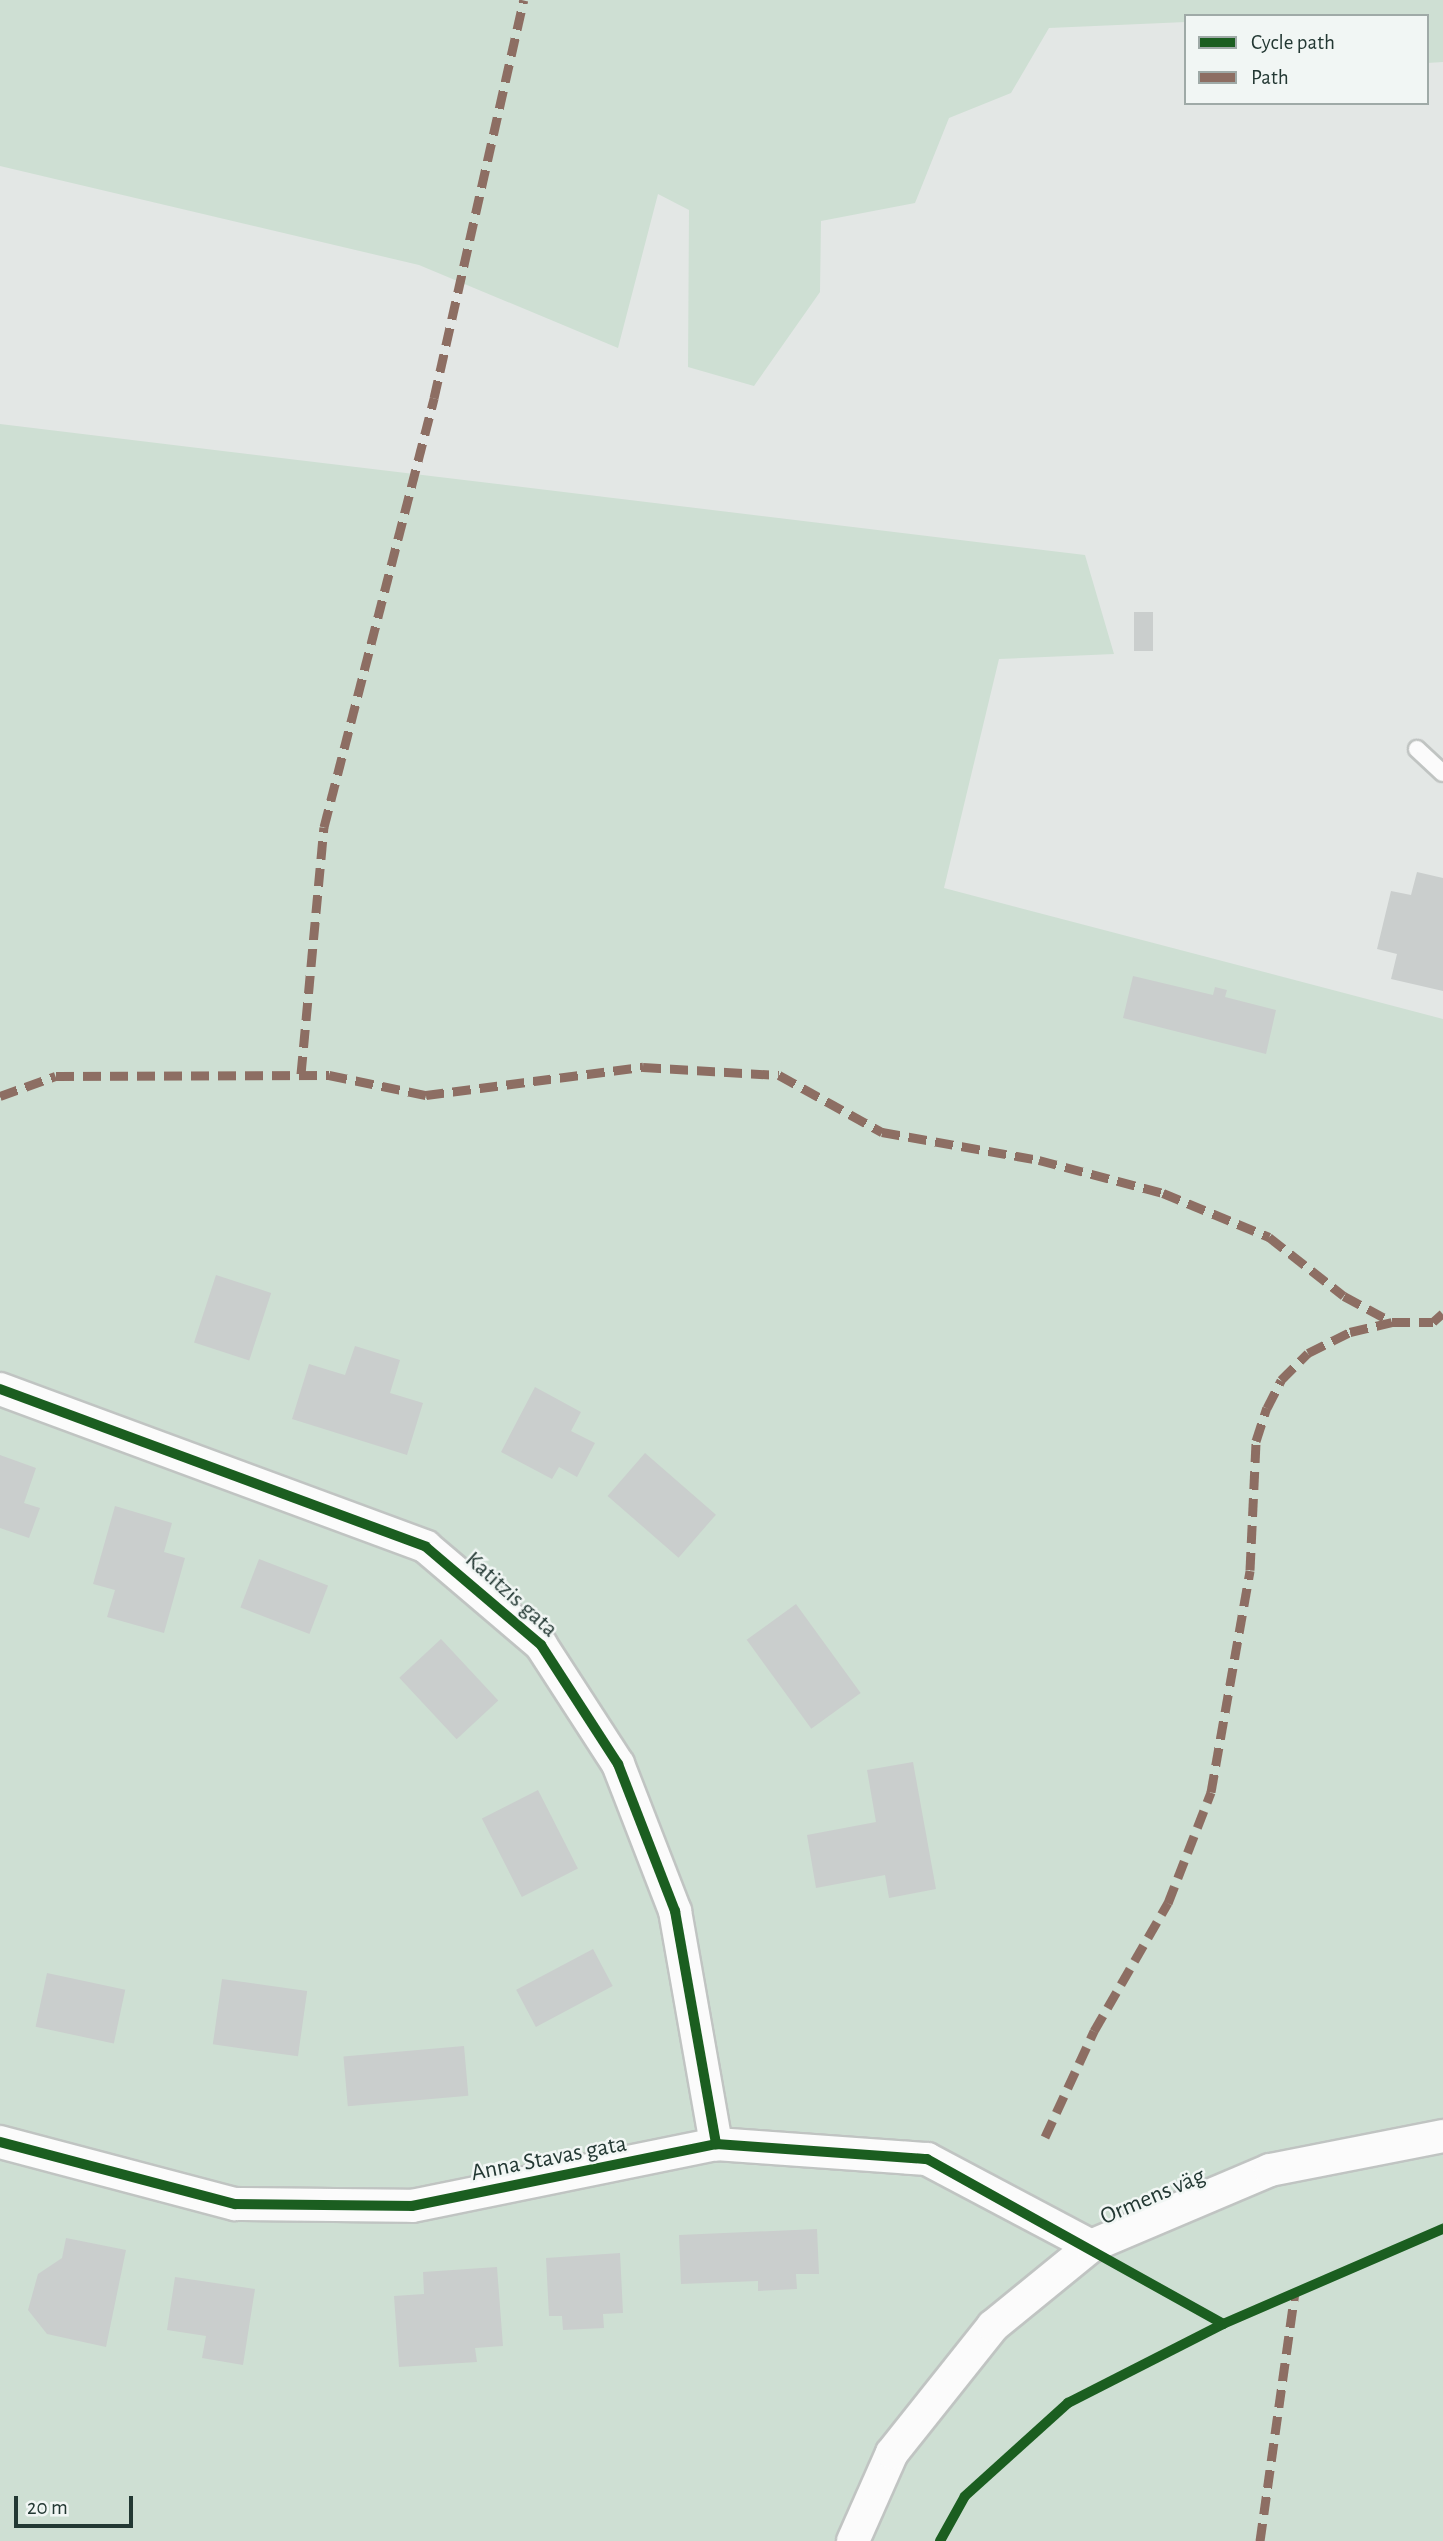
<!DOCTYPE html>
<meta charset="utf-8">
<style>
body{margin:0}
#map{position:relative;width:1443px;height:2541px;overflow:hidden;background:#e3e7e5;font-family:"Alegreya Sans",sans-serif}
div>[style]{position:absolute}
.green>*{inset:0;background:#cedfd3}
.building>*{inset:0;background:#cacecd;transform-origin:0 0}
.roads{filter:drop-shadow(2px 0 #c0c4c2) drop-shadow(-2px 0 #c0c4c2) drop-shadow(0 2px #c0c4c2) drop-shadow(0 -2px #c0c4c2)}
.service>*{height:16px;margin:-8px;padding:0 8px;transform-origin:8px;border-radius:8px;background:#fbfbfb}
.minor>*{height:32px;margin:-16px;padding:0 16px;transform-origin:16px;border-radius:16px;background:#fbfbfb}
.quiet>*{height:9px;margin-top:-4.5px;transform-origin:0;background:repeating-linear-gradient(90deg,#8d6e63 0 18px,transparent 0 27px)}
.cycleway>*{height:10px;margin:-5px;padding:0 5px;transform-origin:5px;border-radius:5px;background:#1b5e20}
span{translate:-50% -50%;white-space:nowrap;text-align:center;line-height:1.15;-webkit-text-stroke:5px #f1f6f4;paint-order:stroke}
.street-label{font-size:24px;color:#233833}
.legend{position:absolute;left:1184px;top:14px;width:245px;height:91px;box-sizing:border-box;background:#f1f6f4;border:2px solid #9faaa7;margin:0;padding:9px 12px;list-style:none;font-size:21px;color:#233833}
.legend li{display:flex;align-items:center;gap:14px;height:35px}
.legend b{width:35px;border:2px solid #9faaa7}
.scale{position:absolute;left:14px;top:2496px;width:119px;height:32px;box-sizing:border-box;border:4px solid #233833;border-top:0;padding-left:9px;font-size:21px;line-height:24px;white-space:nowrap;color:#233833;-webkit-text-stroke:5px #f1f6f4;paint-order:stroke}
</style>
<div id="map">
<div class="green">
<i style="clip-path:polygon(0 0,1443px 0,1443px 62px,1427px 63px,1427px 16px,1186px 16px,1186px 22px,1049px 28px,1011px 93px,949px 118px,915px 203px,821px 221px,820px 292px,754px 386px,688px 367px,689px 210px,658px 194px,618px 348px,419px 265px,0 166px)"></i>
<i style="clip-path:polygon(0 424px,1085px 555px,1114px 654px,999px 659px,944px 888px,1443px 1019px,1443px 2541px,0 2541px)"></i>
</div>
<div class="building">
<i style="left:1134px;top:612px;width:19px;height:39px"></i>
<i style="clip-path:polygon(1417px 872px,1443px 878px,1443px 991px,1391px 979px,1397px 954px,1377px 949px,1391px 891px,1411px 895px)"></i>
<i style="clip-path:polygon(1133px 976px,1213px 995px,1215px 987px,1227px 990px,1225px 997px,1276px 1010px,1266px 1054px,1123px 1018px)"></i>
<i style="left:216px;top:1275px;width:58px;height:71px;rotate:18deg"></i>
<i style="clip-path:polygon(355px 1346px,400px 1360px,390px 1393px,423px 1403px,407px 1455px,292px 1419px,309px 1364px,345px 1375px)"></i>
<i style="clip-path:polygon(535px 1387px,581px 1412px,571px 1431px,595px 1443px,577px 1477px,559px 1467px,552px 1479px,501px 1452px)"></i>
<i style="left:645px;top:1453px;width:94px;height:57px;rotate:41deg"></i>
<i style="clip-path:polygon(0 1455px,36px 1468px,24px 1503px,40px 1508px,29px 1538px,0 1528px)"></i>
<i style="clip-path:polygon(115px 1506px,172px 1523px,164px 1552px,185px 1558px,164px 1633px,107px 1617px,115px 1590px,93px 1584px)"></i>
<i style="left:259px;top:1559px;width:74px;height:52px;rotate:21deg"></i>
<i style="left:796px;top:1604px;width:110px;height:61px;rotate:54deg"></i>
<i style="left:441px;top:1639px;width:84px;height:57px;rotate:47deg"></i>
<i style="clip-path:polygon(913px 1762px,936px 1889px,889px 1898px,885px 1875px,816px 1888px,807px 1835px,876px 1822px,867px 1770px)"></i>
<i style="left:538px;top:1790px;width:88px;height:63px;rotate:63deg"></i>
<i style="left:593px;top:1949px;width:42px;height:87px;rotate:62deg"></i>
<i style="left:47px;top:1973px;width:80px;height:55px;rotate:12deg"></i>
<i style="left:222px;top:1979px;width:86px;height:66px;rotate:8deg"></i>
<i style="left:464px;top:2046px;width:50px;height:121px;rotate:85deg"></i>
<i style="clip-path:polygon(817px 2229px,819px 2274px,796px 2274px,797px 2289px,758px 2291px,758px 2281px,681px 2284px,679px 2235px)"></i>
<i style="clip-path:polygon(66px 2238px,126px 2250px,106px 2347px,47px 2334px,28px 2310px,38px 2274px,62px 2258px)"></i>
<i style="clip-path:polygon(620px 2253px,623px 2313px,603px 2314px,604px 2328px,563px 2330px,562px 2316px,549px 2316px,546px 2258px)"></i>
<i style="clip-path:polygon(497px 2267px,503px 2346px,475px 2348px,477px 2362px,399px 2367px,394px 2296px,424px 2294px,423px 2272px)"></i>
<i style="clip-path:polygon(175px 2277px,255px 2289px,243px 2365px,202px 2358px,206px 2336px,167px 2330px)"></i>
</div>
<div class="roads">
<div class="service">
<i style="left:1417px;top:749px;width:35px;rotate:43deg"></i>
</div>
<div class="minor">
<i style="left:0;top:1389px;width:454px;rotate:20.3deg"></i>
<i style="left:426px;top:1547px;width:151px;rotate:40.4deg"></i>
<i style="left:541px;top:1645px;width:142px;rotate:57.1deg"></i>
<i style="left:618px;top:1764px;width:158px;rotate:68.8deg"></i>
<i style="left:675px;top:1911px;width:237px;rotate:80deg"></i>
<i style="left:0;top:2142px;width:243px;rotate:14.8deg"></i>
<i style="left:235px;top:2204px;width:177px;rotate:0.6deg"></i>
<i style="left:412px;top:2206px;width:310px;rotate:-11.5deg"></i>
<i style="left:716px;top:2144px;width:212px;rotate:4.1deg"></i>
<i style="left:927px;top:2159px;width:186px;rotate:27.9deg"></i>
<i style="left:853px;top:2541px;width:96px;rotate:-66.1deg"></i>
<i style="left:892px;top:2453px;width:162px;rotate:-51.5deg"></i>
<i style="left:993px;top:2326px;width:127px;rotate:-39.2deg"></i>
<i style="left:1091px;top:2246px;width:194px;rotate:-23deg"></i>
<i style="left:1270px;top:2170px;width:176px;rotate:-11.1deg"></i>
</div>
</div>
<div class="quiet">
<i style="left:301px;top:1074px;width:248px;rotate:-84.7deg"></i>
<i style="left:324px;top:827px;width:443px;rotate:-75.6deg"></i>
<i style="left:434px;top:398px;width:408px;rotate:-77.3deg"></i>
<i style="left:0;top:1096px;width:59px;rotate:-19.7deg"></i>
<i style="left:56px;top:1076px;width:273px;rotate:-0.2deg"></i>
<i style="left:329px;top:1075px;width:99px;rotate:11.7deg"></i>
<i style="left:426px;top:1095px;width:219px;rotate:-7.4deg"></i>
<i style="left:643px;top:1067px;width:136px;rotate:3.4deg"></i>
<i style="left:779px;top:1075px;width:118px;rotate:29deg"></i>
<i style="left:882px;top:1132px;width:159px;rotate:10.1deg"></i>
<i style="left:1039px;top:1160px;width:128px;rotate:14.9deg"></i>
<i style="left:1163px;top:1193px;width:115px;rotate:22.5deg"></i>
<i style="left:1269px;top:1237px;width:95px;rotate:38.2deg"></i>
<i style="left:1344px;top:1296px;width:55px;rotate:28.4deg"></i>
<i style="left:1392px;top:1322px;width:41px"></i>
<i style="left:1433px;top:1322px;width:13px;rotate:-42deg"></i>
<i style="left:1045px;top:2137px;width:117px;rotate:-65.2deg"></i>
<i style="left:1094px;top:2031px;width:148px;rotate:-60deg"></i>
<i style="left:1168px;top:1903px;width:119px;rotate:-68.8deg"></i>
<i style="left:1211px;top:1792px;width:225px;rotate:-80deg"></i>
<i style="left:1250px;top:1570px;width:129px;rotate:-87.3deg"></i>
<i style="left:1256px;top:1441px;width:35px;rotate:-72deg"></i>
<i style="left:1267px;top:1408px;width:31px;rotate:-63deg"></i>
<i style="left:1281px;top:1380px;width:38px;rotate:-45deg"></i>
<i style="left:1308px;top:1353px;width:47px;rotate:-26.6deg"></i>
<i style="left:1350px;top:1332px;width:43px;rotate:-13.4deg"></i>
<i style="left:1260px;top:2541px;width:250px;rotate:-82deg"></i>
</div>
<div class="cycleway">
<i style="left:0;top:1389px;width:454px;rotate:20.3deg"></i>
<i style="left:426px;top:1547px;width:151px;rotate:40.4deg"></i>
<i style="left:541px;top:1645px;width:142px;rotate:57.1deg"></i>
<i style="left:618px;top:1764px;width:158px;rotate:68.8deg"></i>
<i style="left:675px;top:1911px;width:237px;rotate:80deg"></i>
<i style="left:0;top:2142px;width:243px;rotate:14.8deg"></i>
<i style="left:235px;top:2204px;width:177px;rotate:0.6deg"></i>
<i style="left:412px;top:2206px;width:310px;rotate:-11.5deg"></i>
<i style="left:716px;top:2144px;width:212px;rotate:4.1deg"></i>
<i style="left:927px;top:2159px;width:339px;rotate:29.1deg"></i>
<i style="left:940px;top:2541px;width:51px;rotate:-60.9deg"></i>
<i style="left:965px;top:2496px;width:139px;rotate:-42.1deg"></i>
<i style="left:1068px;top:2403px;width:174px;rotate:-27deg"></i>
<i style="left:1223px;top:2324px;width:240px;rotate:-23.4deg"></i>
</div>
<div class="street-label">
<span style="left:511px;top:1595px;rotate:42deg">Katitzis gata</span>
<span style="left:549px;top:2159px;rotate:-11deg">Anna Stavas gata</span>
<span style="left:1153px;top:2197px;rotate:-23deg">Ormens väg</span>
</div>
<ul class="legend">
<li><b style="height:9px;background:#1b5e20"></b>Cycle path</li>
<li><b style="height:9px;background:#8d6e63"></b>Path</li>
</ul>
<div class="scale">20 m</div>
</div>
